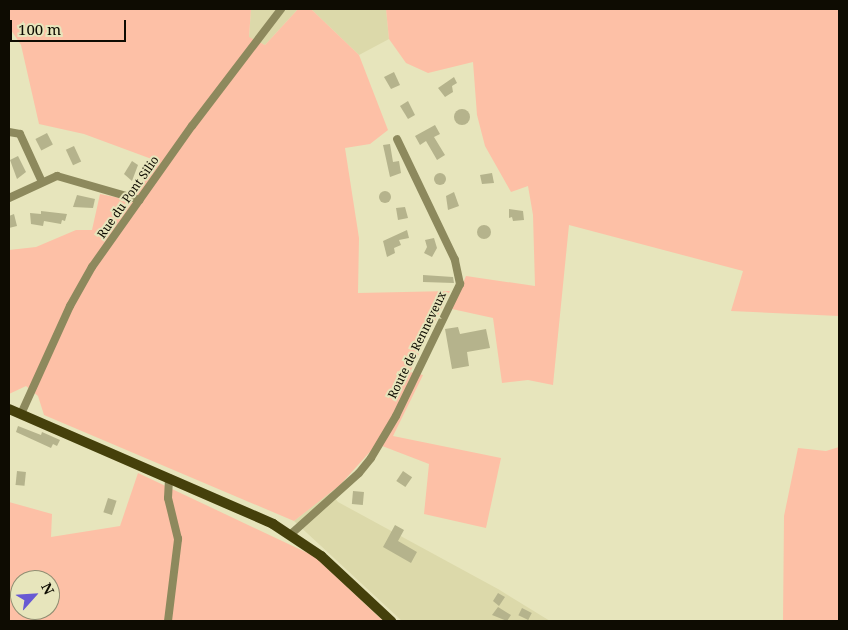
<!DOCTYPE html>
<style>
body{margin:0}
#map{position:relative;width:848px;height:630px;overflow:hidden;background:#e7e5bc;font-family:"Noto Serif",serif}
div>[style]{position:absolute}
.built>*{inset:0;background:#dcd9aa}
.green>*{inset:0;background:#fdc0a6}
.building>*{inset:0;background:#b5b38c;transform-origin:0 0}
.round{border-radius:50%}
.minor>*{height:8px;margin:-4px;padding:0 4px;transform-origin:4px;border-radius:4px;background:#8d895d}
.major>*{height:10px;margin:-5px;padding:0 5px;transform-origin:5px;border-radius:5px;background:#45400b}
span{translate:-50% -50%;white-space:nowrap;text-align:center;line-height:1.15;-webkit-text-stroke:4px #e7e5bc;paint-order:stroke}
.street-label{font-size:12px;color:#0e0c02}
.frame{position:absolute;inset:0;border:10px solid #0e0c02;pointer-events:none}
.north{position:absolute;left:10px;top:570px;width:50px;height:50px;box-sizing:border-box;background:#e7e5bc;border:1px solid #908e72;border-radius:50%;rotate:64deg;font-size:14px;font-weight:700;line-height:20px;text-align:center;color:#0e0c02}
.north::after{content:'';display:block;margin:auto;width:18px;height:22px;background:#6859d3;clip-path:polygon(50% 0,100% 100%,50% 72%,0 100%)}
.scale{position:absolute;left:10px;top:20px;width:116px;height:22px;box-sizing:border-box;border:2px solid #0e0c02;border-top:0;padding-left:6px;font-size:15px;line-height:18px;white-space:nowrap;color:#0e0c02;-webkit-text-stroke:4px #e7e5bc;paint-order:stroke}
</style>
<div id="map">
<div class="built">
<i style="clip-path:polygon(251px 9px,298px 9px,265px 45px,249px 38px)"></i>
<i style="clip-path:polygon(311px 9px,386px 9px,389px 39px,359px 55px)"></i>
<i style="clip-path:polygon(330px 492px,338px 502px,498px 589px,550px 621px,402px 621px,294px 521px)"></i>
</div>
<div class="green">
<i style="clip-path:polygon(9px 9px,251px 9px,249px 37px,265px 45px,298px 9px,311px 9px,359px 55px,388px 130px,370px 144px,345px 148px,359px 238px,358px 293px,450px 291px,410px 372px,423px 375px,393px 436px,501px 458px,486px 528px,424px 514px,429px 464px,377px 444px,340px 485px,294px 521px,44px 415px,38px 396px,26px 386px,9px 394px,9px 250px,36px 247px,76px 230px,92px 230px,100px 194px,130px 200px,157px 161px,84px 134px,39px 124px,21px 45px,9px 27px)"></i>
<i style="clip-path:polygon(386px 9px,839px 9px,839px 316px,731px 311px,743px 271px,569px 225px,553px 385px,528px 380px,502px 383px,493px 318px,452px 309px,466px 276px,535px 286px,533px 215px,528px 186px,511px 192px,485px 146px,477px 115px,473px 62px,428px 73px,406px 63px,389px 39px)"></i>
<i style="clip-path:polygon(839px 447px,839px 621px,783px 621px,784px 516px,798px 448px,826px 451px)"></i>
<i style="clip-path:polygon(evenodd,138px 473px,314px 556px,383px 621px,9px 621px,9px 502px,52px 514px,51px 537px,120px 526px,138px 473px,20px 580px,50px 580px,50px 610px,20px 610px,20px 580px)"></i>
</div>
<div class="building">
<i style="clip-path:polygon(394px 72px,400px 85px,391px 89px,384px 77px)"></i>
<i style="clip-path:polygon(454px 77px,457px 83px,452px 86px,453px 92px,445px 97px,438px 88px)"></i>
<i style="clip-path:polygon(408px 101px,415px 115px,408px 119px,400px 106px)"></i>
<i class="round" style="left:454px;top:109px;width:16px;height:16px"></i>
<i style="clip-path:polygon(435px 125px,440px 134px,434px 137px,445px 155px,437px 160px,426px 141px,420px 145px,415px 136px)"></i>
<i style="left:47px;top:133px;width:13px;height:13px;rotate:63deg"></i>
<i style="clip-path:polygon(390px 144px,393px 162px,399px 161px,401px 173px,390px 177px,383px 145px)"></i>
<i style="left:74px;top:146px;width:17px;height:9px;rotate:65deg"></i>
<i style="clip-path:polygon(18px 156px,26px 172px,17px 179px,10px 160px)"></i>
<i style="clip-path:polygon(132px 161px,138px 165px,132px 181px,124px 174px)"></i>
<i style="clip-path:polygon(492px 173px,494px 183px,482px 184px,480px 175px)"></i>
<i class="round" style="left:434px;top:173px;width:12px;height:12px"></i>
<i class="round" style="left:379px;top:191px;width:12px;height:12px"></i>
<i style="clip-path:polygon(454px 192px,459px 206px,448px 210px,446px 196px)"></i>
<i style="clip-path:polygon(77px 195px,95px 199px,93px 208px,73px 207px)"></i>
<i style="clip-path:polygon(405px 207px,408px 218px,398px 220px,396px 208px)"></i>
<i style="clip-path:polygon(509px 209px,523px 211px,524px 220px,513px 221px,512px 217px,509px 218px)"></i>
<i style="clip-path:polygon(41px 211px,67px 214px,65px 221px,62px 220px,61px 224px,44px 221px,43px 226px,31px 224px,30px 213px,41px 214px)"></i>
<i style="clip-path:polygon(14px 214px,17px 226px,9px 228px,9px 216px)"></i>
<i class="round" style="left:477px;top:225px;width:14px;height:14px"></i>
<i style="clip-path:polygon(407px 230px,409px 238px,399px 240px,401px 245px,394px 248px,395px 253px,387px 257px,383px 241px)"></i>
<i style="clip-path:polygon(434px 238px,437px 248px,432px 257px,424px 253px,427px 247px,425px 240px)"></i>
<i style="clip-path:polygon(423px 275px,453px 277px,454px 283px,423px 282px)"></i>
<i style="clip-path:polygon(458px 327px,460px 334px,486px 329px,490px 348px,467px 352px,469px 366px,452px 369px,445px 329px)"></i>
<i style="clip-path:polygon(18px 426px,41px 435px,42px 432px,60px 440px,57px 446px,53px 444px,51px 448px,16px 432px)"></i>
<i style="left:17px;top:471px;width:9px;height:14px;rotate:6deg"></i>
<i style="left:403px;top:471px;width:11px;height:12px;rotate:34deg"></i>
<i style="left:353px;top:491px;width:11px;height:13px;rotate:5deg"></i>
<i style="left:108px;top:498px;width:9px;height:15px;rotate:18deg"></i>
<i style="clip-path:polygon(395px 525px,404px 530px,398px 541px,417px 552px,411px 563px,383px 547px)"></i>
<i style="clip-path:polygon(498px 593px,505px 597px,499px 606px,493px 601px)"></i>
<i style="clip-path:polygon(498px 607px,511px 615px,507px 621px,492px 615px)"></i>
<i style="left:522px;top:608px;width:11px;height:8px;rotate:27deg"></i>
</div>
<div class="minor">
<i style="left:9px;top:132px;width:11px;rotate:10deg"></i>
<i style="left:20px;top:134px;width:53px;rotate:65.4deg"></i>
<i style="left:9px;top:198px;width:53px;rotate:-24.6deg"></i>
<i style="left:57px;top:176px;width:86px;rotate:16.1deg"></i>
<i style="left:21px;top:414px;width:119px;rotate:-65.6deg"></i>
<i style="left:70px;top:306px;width:45px;rotate:-60.6deg"></i>
<i style="left:92px;top:267px;width:173px;rotate:-54.7deg"></i>
<i style="left:192px;top:126px;width:147px;rotate:-52.7deg"></i>
<i style="left:291px;top:534px;width:91px;rotate:-41.9deg"></i>
<i style="left:359px;top:473px;width:19px;rotate:-51deg"></i>
<i style="left:371px;top:458px;width:49px;rotate:-59.2deg"></i>
<i style="left:396px;top:416px;width:147px;rotate:-64.1deg"></i>
<i style="left:460px;top:284px;width:25px;rotate:-102deg"></i>
<i style="left:455px;top:260px;width:134px;rotate:-115.6deg"></i>
<i style="left:168px;top:621px;width:83px;rotate:-83deg"></i>
<i style="left:178px;top:539px;width:42px;rotate:-103.7deg"></i>
<i style="left:168px;top:498px;width:20px;rotate:-87deg"></i>
</div>
<div class="major">
<i style="left:9px;top:409px;width:288px;rotate:23.5deg"></i>
<i style="left:273px;top:524px;width:58px;rotate:33.7deg"></i>
<i style="left:321px;top:556px;width:96px;rotate:42.9deg"></i>
</div>
<div class="street-label">
<span style="left:128px;top:197px;rotate:-55deg">Rue du Pont Silio</span>
<span style="left:417px;top:345px;rotate:-64deg">Route de Renneveux</span>
</div>
<div class="frame"></div>
<div class="north">N</div>
<div class="scale">100 m</div>
</div>
